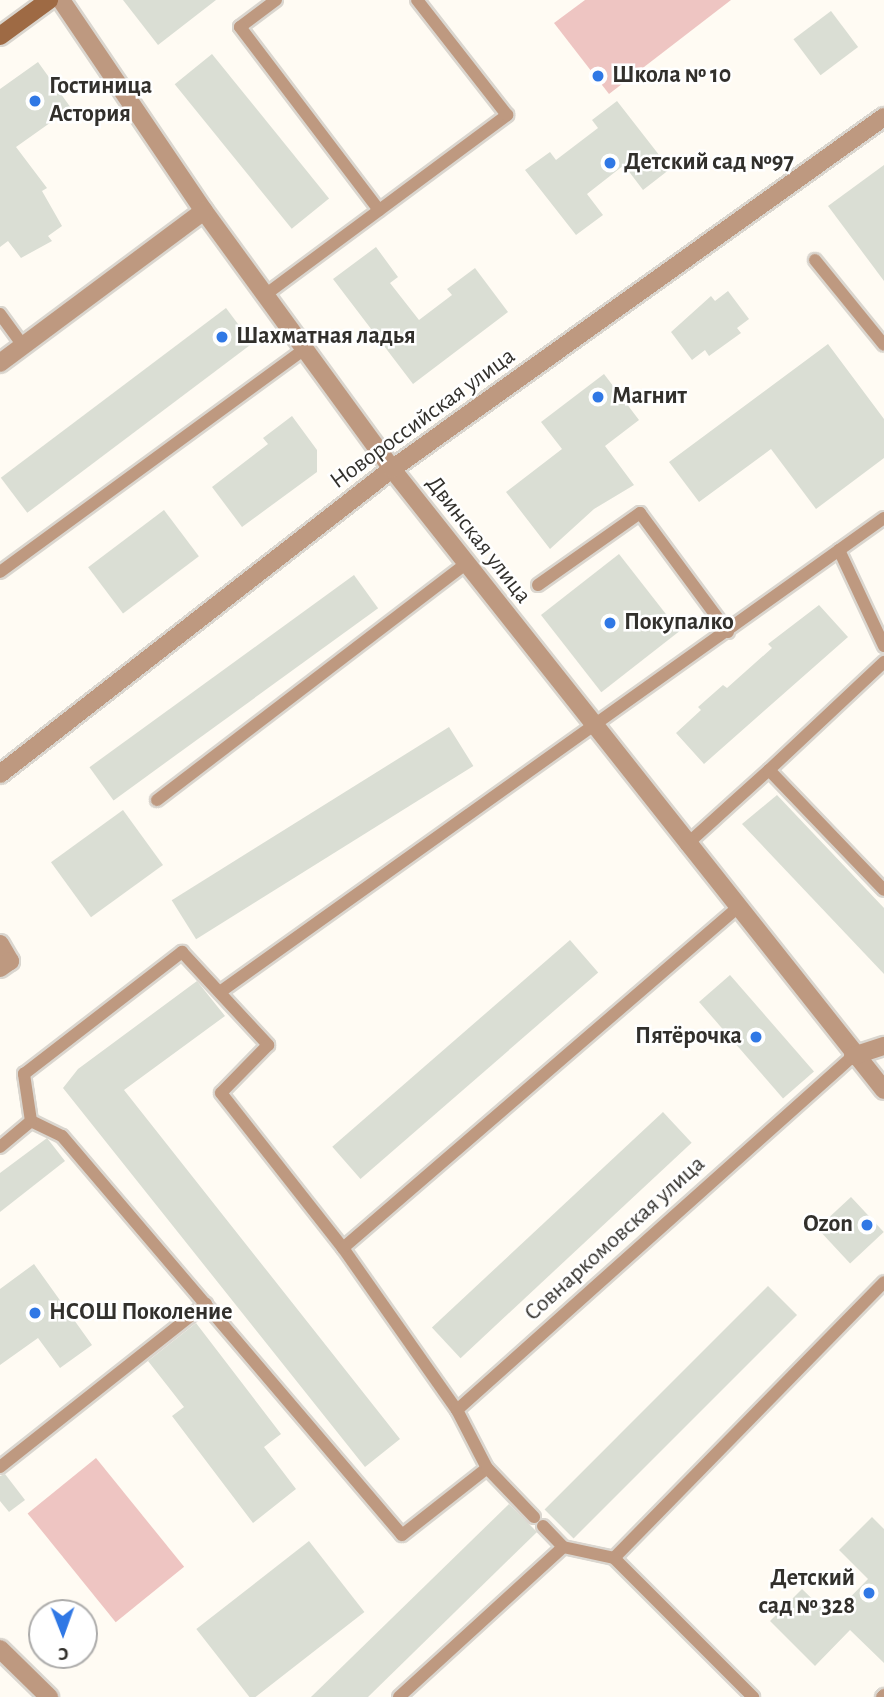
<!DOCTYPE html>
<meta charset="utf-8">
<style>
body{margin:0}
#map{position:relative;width:884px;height:1697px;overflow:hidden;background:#fffbf3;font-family:"Alegreya Sans",sans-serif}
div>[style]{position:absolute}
.green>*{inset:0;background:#eec5c2;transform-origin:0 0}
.building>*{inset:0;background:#daded4;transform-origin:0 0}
.roads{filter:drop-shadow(2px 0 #dad6cf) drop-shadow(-2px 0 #dad6cf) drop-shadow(0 2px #dad6cf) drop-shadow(0 -2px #dad6cf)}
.lane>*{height:12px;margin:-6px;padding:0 6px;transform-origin:6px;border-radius:6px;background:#be9980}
.street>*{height:18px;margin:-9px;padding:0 9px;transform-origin:9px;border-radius:9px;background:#be9980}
.secondary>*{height:18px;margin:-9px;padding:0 9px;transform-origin:9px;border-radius:9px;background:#9e6a44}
.dots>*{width:19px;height:19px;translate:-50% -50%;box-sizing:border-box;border:4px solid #fff;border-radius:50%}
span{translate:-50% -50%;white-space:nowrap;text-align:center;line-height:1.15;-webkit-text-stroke:5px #fff;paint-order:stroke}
.poi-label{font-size:24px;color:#32302c;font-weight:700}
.left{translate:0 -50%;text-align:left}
.right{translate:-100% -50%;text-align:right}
.street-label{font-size:24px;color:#32302c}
.north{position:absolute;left:28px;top:1599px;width:70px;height:70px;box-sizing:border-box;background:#fff;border:2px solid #adacab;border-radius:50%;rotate:179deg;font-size:19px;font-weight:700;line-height:28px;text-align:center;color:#32302c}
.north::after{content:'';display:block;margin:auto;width:24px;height:32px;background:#3078e5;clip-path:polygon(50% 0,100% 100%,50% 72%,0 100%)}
</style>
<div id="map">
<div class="green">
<i style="clip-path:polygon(585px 0,731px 0,609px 94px,554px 23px)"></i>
<i style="left:96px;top:1458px;width:140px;height:88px;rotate:51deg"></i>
</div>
<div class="building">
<i style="clip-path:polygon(123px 0,216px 0,158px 45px)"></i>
<i style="left:831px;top:11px;width:45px;height:47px;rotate:53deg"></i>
<i style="left:212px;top:54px;width:186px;height:48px;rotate:51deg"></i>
<i style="clip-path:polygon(38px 62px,71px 108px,16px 147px,47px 188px,42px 191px,62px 226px,48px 236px,52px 241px,21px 258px,8px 241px,0 247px,0 89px)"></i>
<i style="clip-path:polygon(617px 101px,670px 169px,643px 190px,624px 165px,587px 194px,603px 215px,576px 235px,525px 170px,550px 152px,556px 160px,598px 128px,592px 120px)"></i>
<i style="clip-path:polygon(884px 165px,884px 281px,828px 206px)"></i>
<i style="clip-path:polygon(376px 247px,398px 277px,390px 283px,419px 320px,452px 295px,447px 289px,475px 268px,508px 312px,413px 384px,333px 279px)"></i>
<i style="clip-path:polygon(728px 291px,749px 319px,737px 328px,741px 333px,709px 356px,705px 350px,692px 360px,671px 332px,711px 296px,715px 301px)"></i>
<i style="left:226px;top:308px;width:44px;height:282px;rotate:53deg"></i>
<i style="clip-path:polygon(828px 344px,884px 419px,884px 458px,816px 509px,771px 449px,699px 502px,669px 462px)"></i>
<i style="clip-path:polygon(604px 374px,639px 420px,605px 446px,634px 485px,594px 509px,550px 549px,506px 492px,562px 449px,541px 422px)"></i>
<i style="clip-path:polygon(292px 416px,317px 450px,317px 472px,242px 527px,212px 487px,268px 444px,263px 438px)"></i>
<i style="left:164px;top:510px;width:58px;height:95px;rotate:53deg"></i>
<i style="left:619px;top:554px;width:98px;height:99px;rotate:52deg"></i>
<i style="left:354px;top:575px;width:41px;height:327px;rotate:54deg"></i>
<i style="clip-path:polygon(819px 605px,848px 637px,704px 764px,676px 733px,701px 710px,698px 707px,723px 685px,727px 688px,772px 648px,768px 644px)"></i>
<i style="left:449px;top:727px;width:46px;height:327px;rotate:58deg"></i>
<i style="clip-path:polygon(777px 795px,884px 908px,884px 974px,742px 824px)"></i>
<i style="left:123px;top:810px;width:68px;height:89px;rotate:54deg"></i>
<i style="left:570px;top:940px;width:43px;height:315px;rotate:49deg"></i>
<i style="left:730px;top:975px;width:128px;height:41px;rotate:49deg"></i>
<i style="clip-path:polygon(197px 981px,225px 1016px,124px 1090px,400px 1439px,365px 1467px,63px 1088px,78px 1069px)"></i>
<i style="left:663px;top:1112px;width:42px;height:316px;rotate:47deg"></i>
<i style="clip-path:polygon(47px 1138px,65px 1161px,0 1212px,0 1173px)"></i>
<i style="left:851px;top:1197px;width:48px;height:46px;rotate:47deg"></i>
<i style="clip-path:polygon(34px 1264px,92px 1345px,60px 1368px,38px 1338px,0 1365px,0 1289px)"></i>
<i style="left:768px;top:1286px;width:41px;height:316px;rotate:45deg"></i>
<i style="clip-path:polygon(196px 1323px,281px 1434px,264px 1447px,296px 1489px,253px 1523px,172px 1416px,184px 1407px,148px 1361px)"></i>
<i style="clip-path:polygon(5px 1474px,25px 1500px,9px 1512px,0 1501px,0 1476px)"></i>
<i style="clip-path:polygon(509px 1504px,537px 1532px,368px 1697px,311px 1697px)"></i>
<i style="clip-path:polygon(872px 1517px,884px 1529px,884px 1663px,850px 1630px,815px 1666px,770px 1621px,802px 1589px,831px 1617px,868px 1579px,839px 1550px)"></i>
<i style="left:309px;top:1541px;width:90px;height:143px;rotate:52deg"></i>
</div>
<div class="roads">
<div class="lane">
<i style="left:276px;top:0;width:45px;rotate:143.1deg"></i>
<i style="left:240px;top:27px;width:230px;rotate:52.8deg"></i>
<i style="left:815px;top:260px;width:109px;rotate:50.9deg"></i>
<i style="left:265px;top:295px;width:302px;rotate:-36.6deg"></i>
<i style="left:507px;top:115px;width:146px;rotate:-128deg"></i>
<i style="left:0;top:314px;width:39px;rotate:54deg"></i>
<i style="left:839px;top:550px;width:106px;rotate:64.9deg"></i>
<i style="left:0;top:572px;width:378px;rotate:-36.2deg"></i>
<i style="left:538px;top:585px;width:125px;rotate:-35.2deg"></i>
<i style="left:640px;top:513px;width:148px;rotate:53.5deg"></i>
<i style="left:769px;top:770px;width:158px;rotate:-43.2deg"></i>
<i style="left:157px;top:800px;width:389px;rotate:-37.4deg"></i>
<i style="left:686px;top:845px;width:112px;rotate:-42.1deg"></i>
<i style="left:769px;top:770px;width:166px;rotate:46.2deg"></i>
<i style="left:220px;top:992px;width:816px;rotate:-35.52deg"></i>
<i style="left:31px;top:1121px;width:34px;rotate:26deg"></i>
<i style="left:62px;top:1136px;width:524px;rotate:49.56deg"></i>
<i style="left:402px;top:1535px;width:108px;rotate:-38.2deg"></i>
<i style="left:0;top:1147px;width:40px;rotate:-40deg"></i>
<i style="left:31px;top:1121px;width:48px;rotate:-98.5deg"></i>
<i style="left:24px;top:1074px;width:200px;rotate:-37.7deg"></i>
<i style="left:182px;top:952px;width:127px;rotate:47.2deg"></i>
<i style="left:268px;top:1045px;width:67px;rotate:134.4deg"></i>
<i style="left:221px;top:1093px;width:197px;rotate:51.8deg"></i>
<i style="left:343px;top:1248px;width:198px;rotate:54.9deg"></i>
<i style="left:457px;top:1410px;width:65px;rotate:62.7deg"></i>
<i style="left:487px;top:1468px;width:68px;rotate:46.2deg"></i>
<i style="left:343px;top:1248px;width:519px;rotate:-40.78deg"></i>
<i style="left:457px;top:1410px;width:531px;rotate:-41.79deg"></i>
<i style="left:0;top:1467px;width:263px;rotate:-38.4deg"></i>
<i style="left:543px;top:1526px;width:29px;rotate:46deg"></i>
<i style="left:614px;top:1558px;width:386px;rotate:-45.6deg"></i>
<i style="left:399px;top:1697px;width:222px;rotate:-42.4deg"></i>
<i style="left:563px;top:1547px;width:52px;rotate:12.2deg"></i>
<i style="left:614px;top:1558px;width:197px;rotate:45deg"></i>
<i style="left:882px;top:1697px;width:3px;rotate:-45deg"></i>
</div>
<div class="street">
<i style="left:61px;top:0;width:255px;rotate:55.9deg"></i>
<i style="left:204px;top:211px;width:319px;rotate:53.9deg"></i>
<i style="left:392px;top:469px;width:792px;rotate:51.61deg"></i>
<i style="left:0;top:363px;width:254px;rotate:-36.7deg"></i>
<i style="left:0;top:774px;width:497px;rotate:-37.9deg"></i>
<i style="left:392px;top:469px;width:605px;rotate:-35.58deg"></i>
<i style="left:0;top:944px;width:20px;rotate:60deg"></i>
<i style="left:10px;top:961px;width:12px;rotate:145deg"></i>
<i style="left:853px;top:1056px;width:33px;rotate:-18deg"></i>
<i style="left:0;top:1649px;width:69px;rotate:44.4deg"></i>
</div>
<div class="secondary">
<i style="left:0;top:36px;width:61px;rotate:-36.3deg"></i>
</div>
</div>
<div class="dots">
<i style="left:598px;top:76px;background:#3078e5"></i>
<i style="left:35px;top:101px;background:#3078e5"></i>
<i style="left:610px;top:163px;background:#3078e5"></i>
<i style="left:222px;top:337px;background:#3078e5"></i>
<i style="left:598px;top:397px;background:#3078e5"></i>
<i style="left:610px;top:623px;background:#3078e5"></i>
<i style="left:756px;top:1037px;background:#3078e5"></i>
<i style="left:867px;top:1225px;background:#3078e5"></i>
<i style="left:35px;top:1313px;background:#3078e5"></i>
<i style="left:869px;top:1593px;background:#3078e5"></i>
</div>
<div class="poi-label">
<span class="left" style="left:612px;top:76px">Школа № 10</span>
<span class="left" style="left:49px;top:101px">Гостиница<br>Астория</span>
<span class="left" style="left:624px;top:163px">Детский сад №97</span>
<span class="left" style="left:236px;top:337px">Шахматная ладья</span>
<span class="left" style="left:612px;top:397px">Магнит</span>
<span class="left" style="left:624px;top:623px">Покупалко</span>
<span class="right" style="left:742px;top:1037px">Пятёрочка</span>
<span class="right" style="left:853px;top:1225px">Ozon</span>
<span class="left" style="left:49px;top:1313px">НСОШ Поколение</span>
<span class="right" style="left:855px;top:1593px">Детский<br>сад № 328</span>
</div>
<div class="street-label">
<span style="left:423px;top:419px;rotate:-36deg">Новороссийская улица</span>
<span style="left:478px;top:540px;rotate:52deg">Двинская улица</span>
<span style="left:615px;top:1239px;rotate:-42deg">Совнаркомовская улица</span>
</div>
<div class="north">С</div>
</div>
